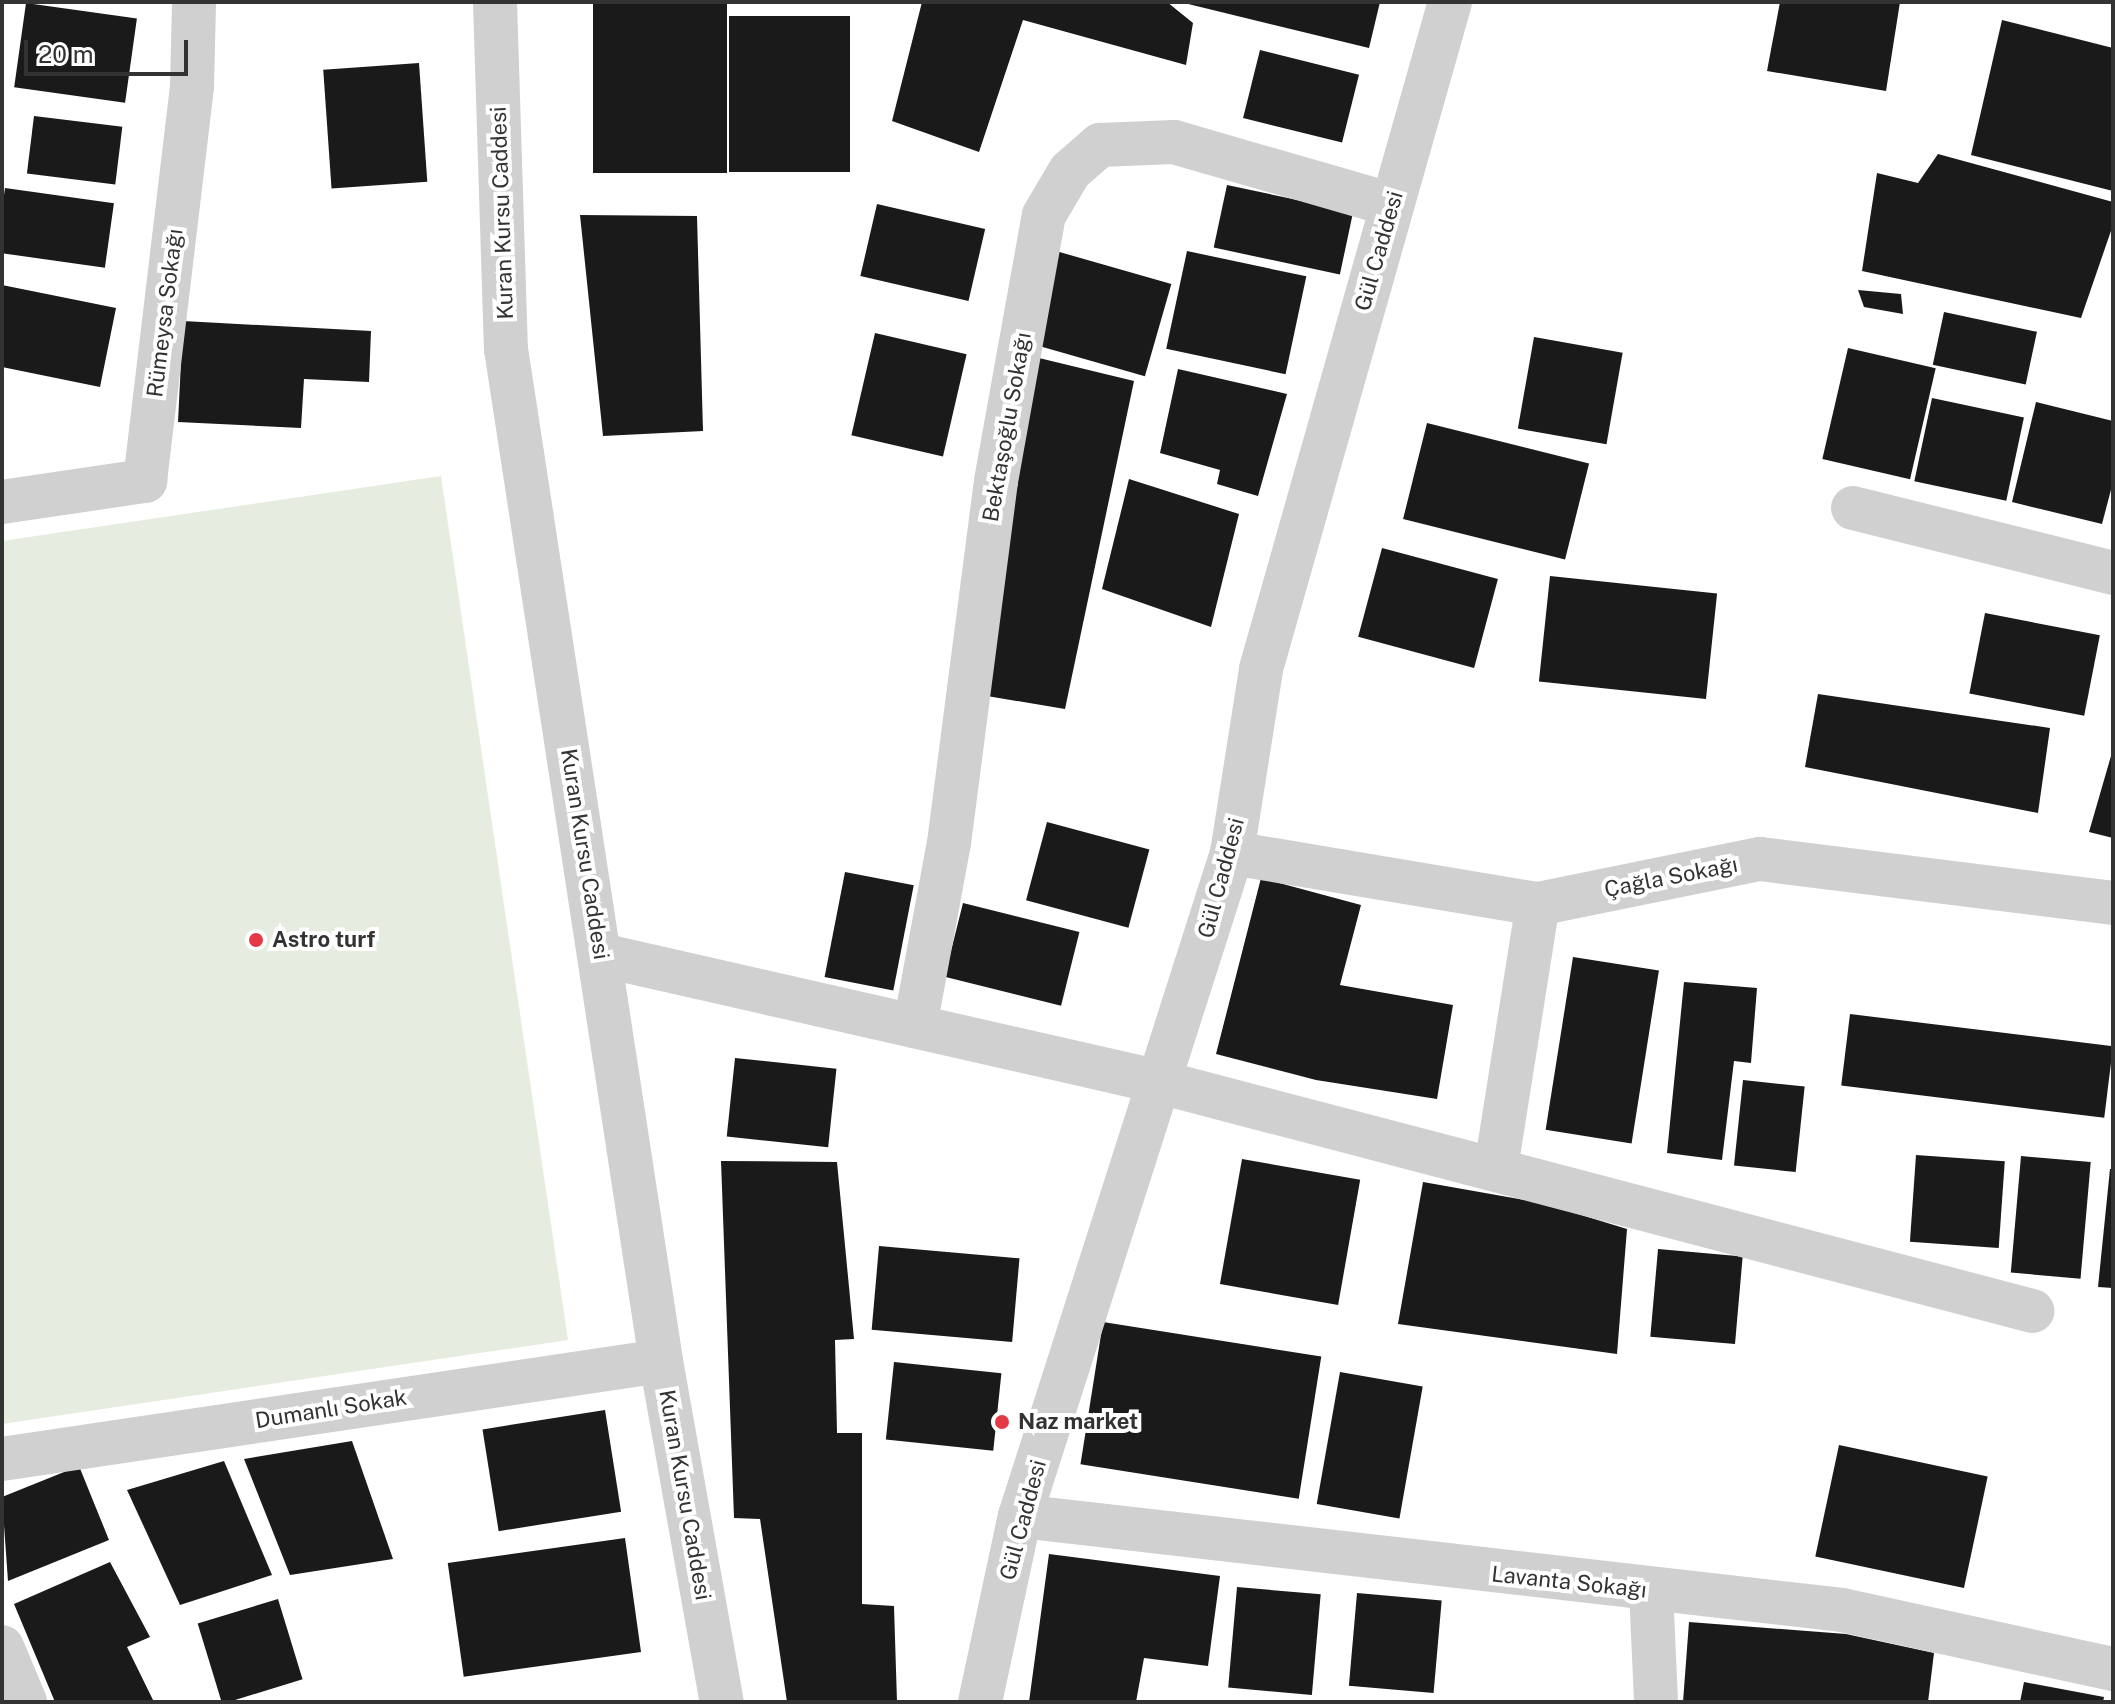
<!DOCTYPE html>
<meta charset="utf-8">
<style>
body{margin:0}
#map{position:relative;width:2115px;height:1704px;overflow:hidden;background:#fff;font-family:"Public Sans",sans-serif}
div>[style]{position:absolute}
.green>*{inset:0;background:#e6ecdf}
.building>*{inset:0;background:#1a1a1a;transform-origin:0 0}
.minor>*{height:44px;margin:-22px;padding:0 22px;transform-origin:22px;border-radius:22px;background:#d0d0d0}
.tertiary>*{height:44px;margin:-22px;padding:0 22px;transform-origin:22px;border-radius:22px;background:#d0d0d0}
.dots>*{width:22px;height:22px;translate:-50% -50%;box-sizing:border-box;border:4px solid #fff;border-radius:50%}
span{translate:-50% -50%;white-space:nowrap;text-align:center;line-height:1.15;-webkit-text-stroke:8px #fff;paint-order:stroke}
.street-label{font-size:22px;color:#333}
.poi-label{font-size:22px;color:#333;font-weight:700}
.left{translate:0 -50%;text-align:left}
.frame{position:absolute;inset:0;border:4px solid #333;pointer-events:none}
.scale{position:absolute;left:24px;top:40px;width:164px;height:36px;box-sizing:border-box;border:4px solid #333;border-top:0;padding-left:10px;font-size:24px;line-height:28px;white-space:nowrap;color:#333;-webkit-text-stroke:6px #fff;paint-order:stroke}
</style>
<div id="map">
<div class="green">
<i style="clip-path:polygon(441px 476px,568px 1340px,2px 1424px,2px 541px)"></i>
</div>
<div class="building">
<i style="left:593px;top:2px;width:134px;height:171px"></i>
<i style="clip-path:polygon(922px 2px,1167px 2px,1193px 23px,1186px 65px,1023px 20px,979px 152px,892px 121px)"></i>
<i style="clip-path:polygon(1180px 2px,1380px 2px,1369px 48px)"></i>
<i style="clip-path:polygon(1780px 2px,1900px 2px,1886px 91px,1767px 71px)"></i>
<i style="left:26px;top:3px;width:112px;height:85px;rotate:8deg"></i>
<i style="left:729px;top:16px;width:121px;height:156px"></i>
<i style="clip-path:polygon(2002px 20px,2113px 48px,2113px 191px,1971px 155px)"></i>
<i style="left:1260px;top:50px;width:102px;height:70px;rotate:14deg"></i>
<i style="left:419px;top:63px;width:119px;height:96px;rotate:86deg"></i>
<i style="left:34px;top:116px;width:89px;height:58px;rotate:7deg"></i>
<i style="clip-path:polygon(1938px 154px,2113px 202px,2113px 225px,2081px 318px,1862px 271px,1877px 173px,1918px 183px)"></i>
<i style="left:1227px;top:185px;width:129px;height:64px;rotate:12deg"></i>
<i style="left:5px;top:188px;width:110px;height:65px;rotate:8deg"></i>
<i style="left:877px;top:204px;width:111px;height:74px;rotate:13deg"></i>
<i style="clip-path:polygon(580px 215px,697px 216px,703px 431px,603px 436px)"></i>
<i style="left:1056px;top:251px;width:120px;height:96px;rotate:16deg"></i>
<i style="left:1187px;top:251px;width:122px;height:100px;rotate:12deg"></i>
<i style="clip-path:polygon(2px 285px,116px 308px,100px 387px,2px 367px)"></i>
<i style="clip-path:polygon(1858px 290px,1901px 294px,1903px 314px,1864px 307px)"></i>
<i style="left:1944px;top:312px;width:95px;height:54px;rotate:12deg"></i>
<i style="clip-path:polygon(183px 321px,371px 331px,369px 382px,304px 379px,301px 428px,178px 422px)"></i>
<i style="left:875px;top:333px;width:94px;height:105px;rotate:13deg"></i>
<i style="left:1534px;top:337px;width:90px;height:93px;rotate:10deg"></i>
<i style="left:1848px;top:348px;width:90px;height:114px;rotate:13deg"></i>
<i style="clip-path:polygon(1039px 358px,1134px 381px,1065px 709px,981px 695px)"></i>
<i style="clip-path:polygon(1178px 369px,1287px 394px,1258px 496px,1217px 484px,1220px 470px,1160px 453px)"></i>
<i style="left:1932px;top:398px;width:94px;height:85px;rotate:12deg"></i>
<i style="clip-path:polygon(2036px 402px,2113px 421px,2113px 482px,2102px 524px,2012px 502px)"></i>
<i style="left:1427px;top:423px;width:167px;height:99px;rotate:14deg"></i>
<i style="clip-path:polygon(1129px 479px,1239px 514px,1211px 627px,1102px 589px)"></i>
<i style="left:1382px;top:548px;width:120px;height:92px;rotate:15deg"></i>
<i style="left:1550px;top:576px;width:168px;height:106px;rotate:6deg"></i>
<i style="left:1985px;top:613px;width:117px;height:82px;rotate:11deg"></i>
<i style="clip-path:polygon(1818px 694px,2050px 728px,2038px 813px,1805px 767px)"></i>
<i style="clip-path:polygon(2113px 749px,2113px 838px,2089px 832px)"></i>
<i style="left:1047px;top:822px;width:106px;height:81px;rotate:15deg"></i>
<i style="left:845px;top:872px;width:70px;height:107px;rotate:11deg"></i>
<i style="clip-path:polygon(1261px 878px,1361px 905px,1340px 985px,1453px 1005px,1437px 1099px,1316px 1080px,1216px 1054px)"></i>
<i style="left:963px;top:903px;width:120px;height:76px;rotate:14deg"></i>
<i style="left:1573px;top:957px;width:87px;height:175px;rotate:9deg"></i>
<i style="clip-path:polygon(1684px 982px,1757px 988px,1751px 1063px,1734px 1061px,1722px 1160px,1667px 1153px)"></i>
<i style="left:1850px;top:1014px;width:265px;height:72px;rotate:7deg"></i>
<i style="left:735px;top:1058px;width:102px;height:79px;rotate:6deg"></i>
<i style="left:1743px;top:1080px;width:62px;height:86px;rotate:6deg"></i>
<i style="left:1916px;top:1155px;width:89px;height:87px;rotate:4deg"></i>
<i style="left:2021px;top:1156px;width:70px;height:117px;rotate:5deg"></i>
<i style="left:1242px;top:1159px;width:120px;height:127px;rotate:10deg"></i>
<i style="clip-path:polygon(721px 1161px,837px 1162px,854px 1339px,835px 1340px,837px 1433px,862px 1433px,862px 1604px,894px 1606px,897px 1702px,787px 1702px,760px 1519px,734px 1518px)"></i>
<i style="clip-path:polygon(2110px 1169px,2113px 1169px,2113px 1288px,2098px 1287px)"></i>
<i style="clip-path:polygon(1423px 1182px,1542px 1203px,1627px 1229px,1617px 1354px,1398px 1324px)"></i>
<i style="left:879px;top:1246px;width:141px;height:84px;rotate:5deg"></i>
<i style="left:1658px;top:1249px;width:85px;height:88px;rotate:5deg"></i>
<i style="left:1103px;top:1322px;width:221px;height:144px;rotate:9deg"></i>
<i style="left:894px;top:1362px;width:108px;height:78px;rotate:6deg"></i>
<i style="left:1340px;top:1372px;width:84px;height:134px;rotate:10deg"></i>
<i style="left:605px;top:1410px;width:103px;height:124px;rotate:81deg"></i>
<i style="clip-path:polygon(352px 1441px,393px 1559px,290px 1575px,244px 1459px)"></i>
<i style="left:1839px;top:1445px;width:152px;height:114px;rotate:12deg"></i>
<i style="clip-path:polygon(224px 1461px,272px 1575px,180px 1605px,127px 1490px)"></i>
<i style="clip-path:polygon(79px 1466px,109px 1540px,8px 1581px,2px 1497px)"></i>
<i style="left:625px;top:1538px;width:115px;height:179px;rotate:82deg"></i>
<i style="clip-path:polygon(1049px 1554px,1220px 1576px,1208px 1666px,1144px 1658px,1136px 1702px,1029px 1702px)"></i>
<i style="clip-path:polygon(110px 1562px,150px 1637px,127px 1647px,154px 1702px,55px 1702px,14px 1604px)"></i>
<i style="left:1237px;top:1587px;width:84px;height:101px;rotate:5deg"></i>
<i style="left:1357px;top:1593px;width:85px;height:93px;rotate:5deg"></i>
<i style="left:278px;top:1599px;width:84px;height:84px;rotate:73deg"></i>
<i style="clip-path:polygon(1689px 1622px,1846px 1634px,1934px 1653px,1928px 1702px,1683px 1702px)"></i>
<i style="clip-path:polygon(2024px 1682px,2104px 1697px,2103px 1702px,2020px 1702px)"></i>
</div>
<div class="minor">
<i style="left:2px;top:502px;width:145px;rotate:-8.4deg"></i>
<i style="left:145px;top:481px;width:398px;rotate:-83.2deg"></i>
<i style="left:192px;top:86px;width:84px;rotate:-88.6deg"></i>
<i style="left:1853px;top:508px;width:268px;rotate:14deg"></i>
<i style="left:1232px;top:853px;width:310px;rotate:9.5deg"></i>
<i style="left:1538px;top:904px;width:227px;rotate:-11.5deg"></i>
<i style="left:1760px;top:859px;width:356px;rotate:7.1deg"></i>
<i style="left:601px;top:955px;width:573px;rotate:12.8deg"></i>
<i style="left:1160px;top:1082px;width:902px;rotate:14.71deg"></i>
<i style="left:915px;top:1026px;width:186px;rotate:-79.5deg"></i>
<i style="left:949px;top:843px;width:365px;rotate:-82.6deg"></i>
<i style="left:996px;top:481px;width:270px;rotate:-79.8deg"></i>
<i style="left:1044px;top:215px;width:51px;rotate:-59.4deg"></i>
<i style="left:1070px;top:171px;width:40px;rotate:-41deg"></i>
<i style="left:1100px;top:145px;width:74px;rotate:-2.3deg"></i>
<i style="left:1174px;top:142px;width:227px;rotate:16.1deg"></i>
<i style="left:1496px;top:1168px;width:267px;rotate:-81deg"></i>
<i style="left:2px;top:1459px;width:666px;rotate:-8.46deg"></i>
<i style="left:1020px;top:1516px;width:827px;rotate:6.52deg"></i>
<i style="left:1842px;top:1610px;width:277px;rotate:12.3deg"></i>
<i style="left:1651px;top:1590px;width:112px;rotate:87.4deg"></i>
<i style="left:2px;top:1647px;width:60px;rotate:67.3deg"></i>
<i style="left:980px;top:1702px;width:190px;rotate:-77.9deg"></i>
<i style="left:1020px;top:1516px;width:696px;rotate:-72.27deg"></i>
<i style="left:1232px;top:853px;width:186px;rotate:-81deg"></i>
<i style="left:1261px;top:669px;width:693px;rotate:-74.18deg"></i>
</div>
<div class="tertiary">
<i style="left:495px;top:2px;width:347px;rotate:88.2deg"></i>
<i style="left:506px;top:349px;width:1024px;rotate:81.29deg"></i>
<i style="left:661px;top:1361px;width:346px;rotate:79.9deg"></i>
</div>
<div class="dots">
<i style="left:256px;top:940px;background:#e63946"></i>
<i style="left:1002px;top:1422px;background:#e63946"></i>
</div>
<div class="street-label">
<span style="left:502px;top:213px;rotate:-92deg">Kuran Kursu Caddesi</span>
<span style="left:1379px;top:251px;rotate:-74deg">Gül Caddesi</span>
<span style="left:165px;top:313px;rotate:-83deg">Rümeysa Sokağı</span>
<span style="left:1007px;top:427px;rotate:-80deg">Bektaşoğlu Sokağı</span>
<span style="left:585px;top:854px;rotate:81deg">Kuran Kursu Caddesi</span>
<span style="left:1671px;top:877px;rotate:-11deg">Çağla Sokağı</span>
<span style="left:1221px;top:878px;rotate:-75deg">Gül Caddesi</span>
<span style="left:331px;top:1409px;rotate:-9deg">Dumanlı Sokak</span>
<span style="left:685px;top:1495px;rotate:80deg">Kuran Kursu Caddesi</span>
<span style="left:1023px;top:1520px;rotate:-75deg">Gül Caddesi</span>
<span style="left:1569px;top:1582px;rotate:6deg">Lavanta Sokağı</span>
</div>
<div class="poi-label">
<span class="left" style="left:272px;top:940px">Astro turf</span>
<span class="left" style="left:1018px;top:1422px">Naz market</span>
</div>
<div class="frame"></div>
<div class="scale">20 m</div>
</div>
